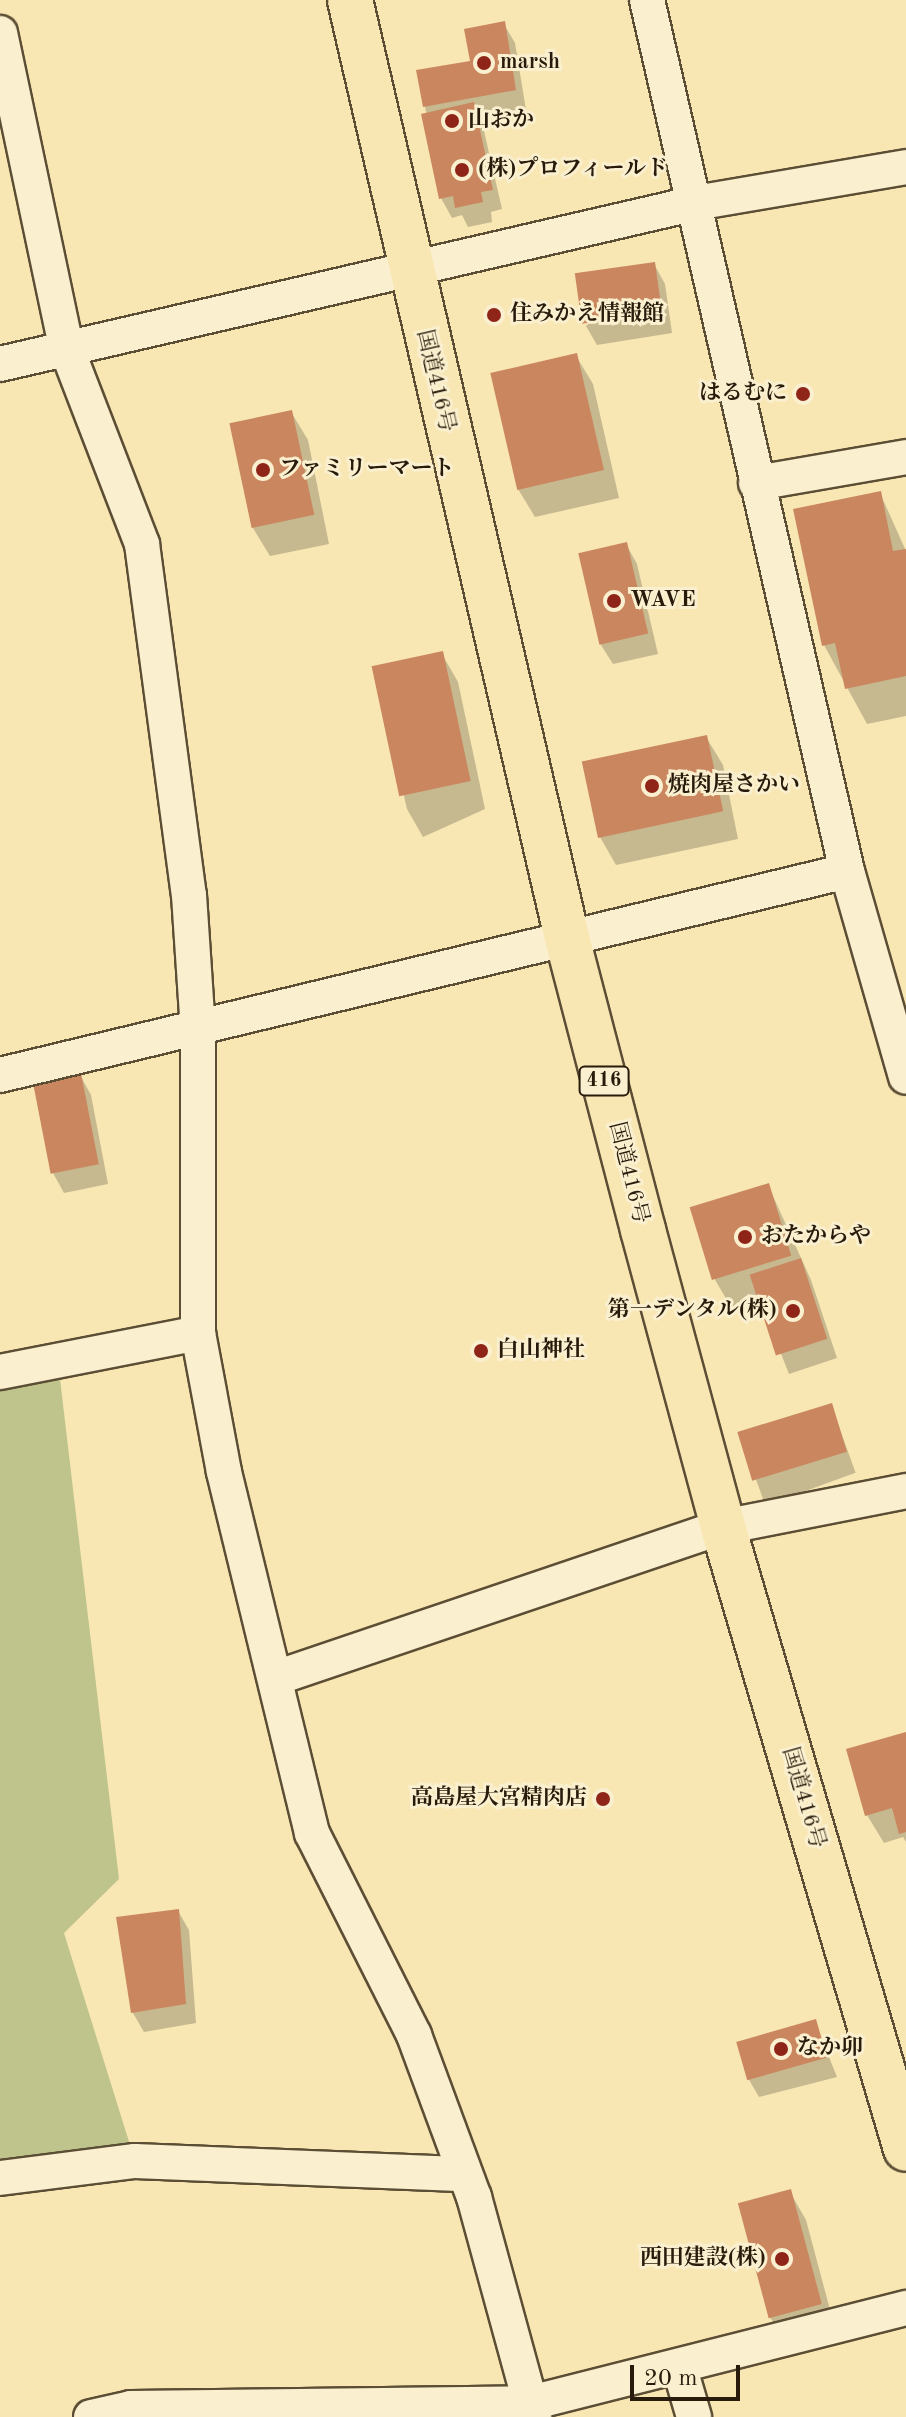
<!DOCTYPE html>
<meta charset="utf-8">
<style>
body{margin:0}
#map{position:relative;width:906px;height:2417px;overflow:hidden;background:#f8e6b3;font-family:"Old Standard TT","Noto Serif JP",serif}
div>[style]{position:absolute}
.green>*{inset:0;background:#bec48c}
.shadow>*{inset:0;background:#0003;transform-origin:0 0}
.building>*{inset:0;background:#ca865f;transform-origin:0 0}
.roads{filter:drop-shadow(2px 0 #5c4e35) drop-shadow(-2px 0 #5c4e35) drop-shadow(0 2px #5c4e35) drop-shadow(0 -2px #5c4e35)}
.minor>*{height:34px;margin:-17px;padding:0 17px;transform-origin:17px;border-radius:17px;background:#faefce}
.highway>*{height:44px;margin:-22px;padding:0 22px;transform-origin:22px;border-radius:22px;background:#f8e6b3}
.dots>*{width:22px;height:22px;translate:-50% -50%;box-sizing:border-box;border:4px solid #faefce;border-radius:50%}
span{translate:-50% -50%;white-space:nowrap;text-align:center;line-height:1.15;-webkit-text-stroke:6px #faefce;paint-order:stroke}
.shield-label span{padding:2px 6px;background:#faefce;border:2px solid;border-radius:6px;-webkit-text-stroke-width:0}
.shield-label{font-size:20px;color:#281b0b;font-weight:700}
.poi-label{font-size:22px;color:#281b0b;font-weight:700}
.left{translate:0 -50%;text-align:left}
.right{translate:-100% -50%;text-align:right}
.street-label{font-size:22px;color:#281b0b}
.scale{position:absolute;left:630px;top:2365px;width:110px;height:36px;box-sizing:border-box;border:4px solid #281b0b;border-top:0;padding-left:10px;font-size:24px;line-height:28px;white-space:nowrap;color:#281b0b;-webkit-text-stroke:6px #faefce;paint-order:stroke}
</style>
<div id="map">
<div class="green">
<i style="clip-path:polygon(56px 1345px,119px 1879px,64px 1933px,135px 2161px,0 2178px,0 1360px)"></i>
</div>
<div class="shadow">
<i style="clip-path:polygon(504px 24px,515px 43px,526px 110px,481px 118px,502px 209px,491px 212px,492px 222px,468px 227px,462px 215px,452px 218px,441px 198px,425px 106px,472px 63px)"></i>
<i style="clip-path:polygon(654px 264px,665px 284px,672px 333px,597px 345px,586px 326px)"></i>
<i style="clip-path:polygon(576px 356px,593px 384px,619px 498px,535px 517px,518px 489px)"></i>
<i style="clip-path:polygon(291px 412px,308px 440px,329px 544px,270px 556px,253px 528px,232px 424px)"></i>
<i style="clip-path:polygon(880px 493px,906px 551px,906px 716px,867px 724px,824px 645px)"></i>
<i style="clip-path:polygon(626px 544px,637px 564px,658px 654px,613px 664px,601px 645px)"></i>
<i style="clip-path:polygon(442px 654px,458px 682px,485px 809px,423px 837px,407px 809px,375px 669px)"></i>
<i style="clip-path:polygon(706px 737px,723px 765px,738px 839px,616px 865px,600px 837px,584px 763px)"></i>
<i style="clip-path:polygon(80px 1075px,91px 1095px,108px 1184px,64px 1193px,53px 1173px)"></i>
<i style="clip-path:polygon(768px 1185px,811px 1280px,837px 1358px,789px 1374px,759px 1298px,731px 1307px,714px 1278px)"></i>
<i style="left:831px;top:1405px;width:72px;height:96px;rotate:70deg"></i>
<i style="clip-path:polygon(906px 1734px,906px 1842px,903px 1837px,884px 1843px,867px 1815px)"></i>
<i style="clip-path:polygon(178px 1911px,189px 1930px,196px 2023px,144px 2032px,133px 2013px,118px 1919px)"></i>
<i style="clip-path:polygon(815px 2022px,837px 2077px,759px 2097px,748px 2078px)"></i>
<i style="clip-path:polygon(790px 2192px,806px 2220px,836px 2332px,787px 2346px,770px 2317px)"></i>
</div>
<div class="building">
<i style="clip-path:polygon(505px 21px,516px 90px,423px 107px,416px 70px,470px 61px,464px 29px)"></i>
<i style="clip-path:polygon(474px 102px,493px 190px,481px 192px,483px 202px,455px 208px,453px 196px,439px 199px,421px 114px)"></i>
<i style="left:655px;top:262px;width:51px;height:81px;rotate:82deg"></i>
<i style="left:577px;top:353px;width:120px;height:89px;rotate:77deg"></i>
<i style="left:292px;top:410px;width:107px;height:64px;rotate:78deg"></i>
<i style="clip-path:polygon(881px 491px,893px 551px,906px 549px,906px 676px,845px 689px,835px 643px,822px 646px,793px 509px)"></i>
<i style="left:627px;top:542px;width:94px;height:50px;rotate:77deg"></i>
<i style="left:443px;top:651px;width:133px;height:73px;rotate:78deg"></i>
<i style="left:707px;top:735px;width:78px;height:128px;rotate:78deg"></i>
<i style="left:81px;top:1073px;width:93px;height:49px;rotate:79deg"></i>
<i style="left:769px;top:1183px;width:76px;height:83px;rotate:73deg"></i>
<i style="left:801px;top:1258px;width:85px;height:54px;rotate:72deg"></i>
<i style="left:832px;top:1403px;width:51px;height:99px;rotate:73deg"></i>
<i style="clip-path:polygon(906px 1732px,906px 1832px,899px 1834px,892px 1808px,865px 1816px,846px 1749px)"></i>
<i style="clip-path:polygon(179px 1909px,186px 2004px,131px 2013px,116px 1917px)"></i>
<i style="left:816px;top:2019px;width:40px;height:83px;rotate:74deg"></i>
<i style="left:791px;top:2189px;width:119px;height:55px;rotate:75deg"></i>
</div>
<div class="roads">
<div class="minor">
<i style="left:647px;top:0;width:894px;rotate:77.07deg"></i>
<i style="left:847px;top:871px;width:214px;rotate:74deg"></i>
<i style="left:0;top:33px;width:321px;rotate:78.1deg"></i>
<i style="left:66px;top:347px;width:211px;rotate:68.9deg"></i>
<i style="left:142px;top:544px;width:354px;rotate:82.4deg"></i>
<i style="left:189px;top:895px;width:137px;rotate:86.2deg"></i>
<i style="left:198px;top:1032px;width:301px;rotate:90deg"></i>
<i style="left:198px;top:1333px;width:141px;rotate:79.4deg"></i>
<i style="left:224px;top:1472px;width:372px;rotate:76.3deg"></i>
<i style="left:312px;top:1833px;width:226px;rotate:63.2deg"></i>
<i style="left:414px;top:2035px;width:173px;rotate:69.7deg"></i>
<i style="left:474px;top:2197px;width:228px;rotate:74.7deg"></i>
<i style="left:0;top:364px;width:714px;rotate:-13.02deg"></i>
<i style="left:696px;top:203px;width:213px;rotate:-9.7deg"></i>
<i style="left:756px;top:483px;width:152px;rotate:-9.8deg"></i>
<i style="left:0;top:1075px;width:871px;rotate:-13.54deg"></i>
<i style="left:0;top:1372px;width:202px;rotate:-11.1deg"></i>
<i style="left:276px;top:1678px;width:472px;rotate:-18.7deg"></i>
<i style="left:723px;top:1527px;width:187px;rotate:-11.1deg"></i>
<i style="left:0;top:2178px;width:136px;rotate:-7.2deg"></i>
<i style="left:135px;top:2161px;width:330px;rotate:2.3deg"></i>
<i style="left:680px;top:2369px;width:50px;rotate:73.7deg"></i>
<i style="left:91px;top:2417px;width:41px;rotate:-12.7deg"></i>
<i style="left:131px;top:2408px;width:399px;rotate:-0.7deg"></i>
<i style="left:530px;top:2403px;width:388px;rotate:-14.2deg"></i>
</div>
<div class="highway">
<i style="left:350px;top:0;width:963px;rotate:76.97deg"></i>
<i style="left:567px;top:938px;width:302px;rotate:75.4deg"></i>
<i style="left:643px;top:1230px;width:308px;rotate:74.9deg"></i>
<i style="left:723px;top:1527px;width:648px;rotate:73.61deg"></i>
</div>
</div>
<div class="dots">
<i style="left:484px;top:63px;background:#8f2418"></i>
<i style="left:452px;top:121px;background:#8f2418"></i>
<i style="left:462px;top:170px;background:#8f2418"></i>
<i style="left:494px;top:315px;background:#8f2418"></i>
<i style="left:803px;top:394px;background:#8f2418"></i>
<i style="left:263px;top:470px;background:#8f2418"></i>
<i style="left:614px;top:601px;background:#8f2418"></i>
<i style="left:652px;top:786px;background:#8f2418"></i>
<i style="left:745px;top:1237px;background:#8f2418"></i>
<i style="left:793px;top:1311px;background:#8f2418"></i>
<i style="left:481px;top:1351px;background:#8f2418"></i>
<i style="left:603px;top:1799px;background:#8f2418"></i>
<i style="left:781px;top:2049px;background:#8f2418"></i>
<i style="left:782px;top:2259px;background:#8f2418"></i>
</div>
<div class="shield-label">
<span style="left:604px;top:1081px">416</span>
</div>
<div class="poi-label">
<span class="left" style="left:500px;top:63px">marsh</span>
<span class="left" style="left:468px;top:121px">山おか</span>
<span class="left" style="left:478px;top:170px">(株)プロフィールド</span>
<span class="left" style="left:510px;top:315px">住みかえ情報館</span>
<span class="right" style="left:787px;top:394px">はるむに</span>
<span class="left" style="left:279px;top:470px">ファミリーマート</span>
<span class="left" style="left:630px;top:601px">WAVE</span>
<span class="left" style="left:668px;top:786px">焼肉屋さかい</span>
<span class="left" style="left:761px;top:1237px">おたからや</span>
<span class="right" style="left:777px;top:1311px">第一デンタル(株)</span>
<span class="left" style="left:497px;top:1351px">白山神社</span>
<span class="right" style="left:587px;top:1799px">高島屋大宮精肉店</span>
<span class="left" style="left:797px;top:2049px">なか卯</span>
<span class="right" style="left:766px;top:2259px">西田建設(株)</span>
</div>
<div class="street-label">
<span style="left:435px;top:381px;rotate:77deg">国道416号</span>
<span style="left:628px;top:1173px;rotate:76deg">国道416号</span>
<span style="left:803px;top:1798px;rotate:74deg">国道416号</span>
</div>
<div class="scale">20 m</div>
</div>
